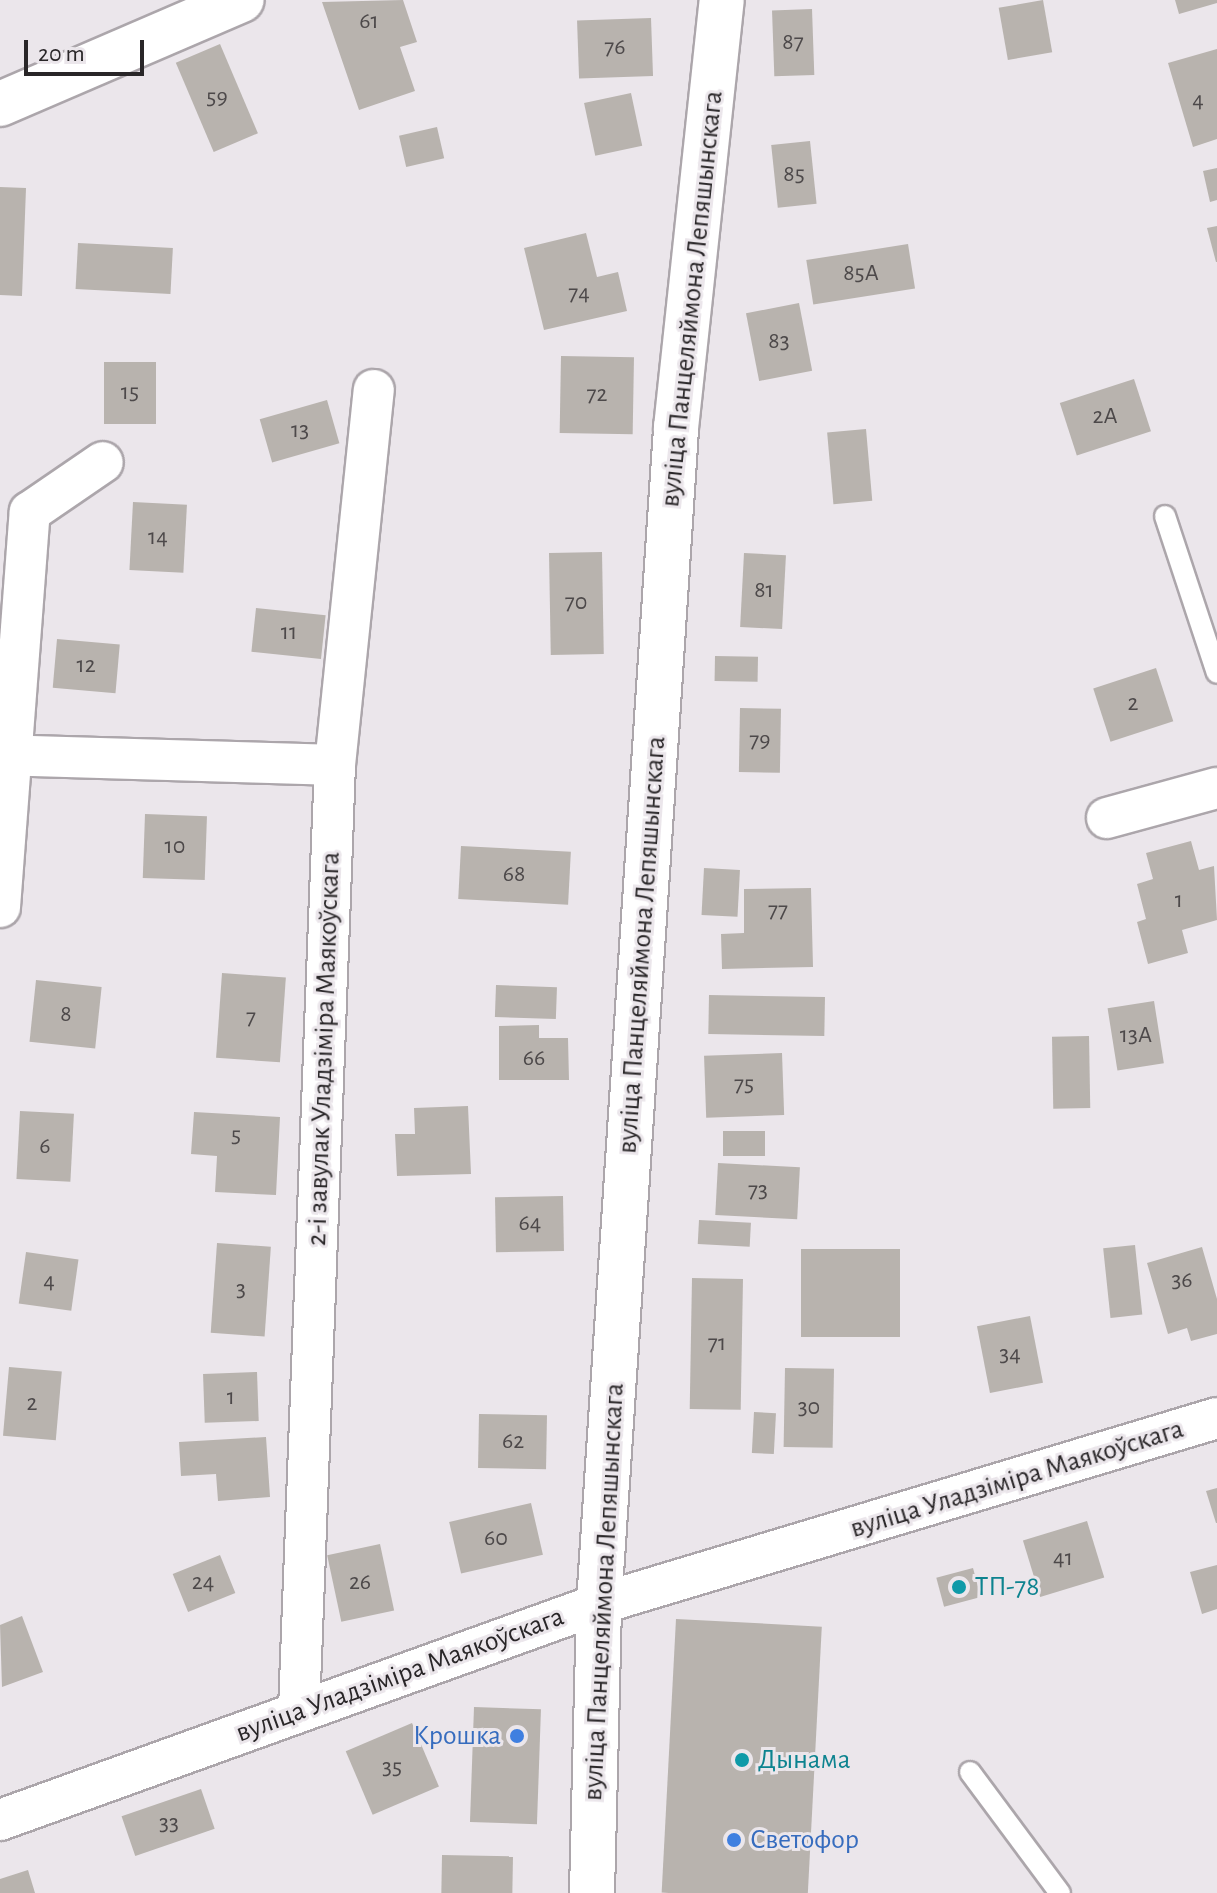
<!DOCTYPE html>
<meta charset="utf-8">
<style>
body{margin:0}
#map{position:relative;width:1217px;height:1893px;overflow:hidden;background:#ebe6eb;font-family:"Alegreya Sans",sans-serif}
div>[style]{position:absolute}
.building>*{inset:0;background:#b8b3ae;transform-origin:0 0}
.roads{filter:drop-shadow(2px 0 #aca6ab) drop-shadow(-2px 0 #aca6ab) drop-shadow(0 2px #aca6ab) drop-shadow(0 -2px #aca6ab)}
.service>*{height:20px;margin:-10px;padding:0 10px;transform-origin:10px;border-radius:10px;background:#fff}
.minor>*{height:40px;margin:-20px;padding:0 20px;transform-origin:20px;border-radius:20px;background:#fff}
.tertiary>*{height:44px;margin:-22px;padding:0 22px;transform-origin:22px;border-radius:22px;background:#fff}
.dots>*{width:22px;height:22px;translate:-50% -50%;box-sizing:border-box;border:4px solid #ebe6eb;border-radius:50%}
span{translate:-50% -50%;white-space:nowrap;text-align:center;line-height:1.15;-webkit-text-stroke:6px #ebe6eb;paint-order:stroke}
.number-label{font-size:24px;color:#4d494a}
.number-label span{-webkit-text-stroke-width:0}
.street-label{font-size:28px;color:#292628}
.culture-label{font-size:28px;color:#0d838f}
.left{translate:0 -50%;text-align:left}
.shop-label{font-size:28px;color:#366cbe}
.right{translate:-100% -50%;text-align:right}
.scale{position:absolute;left:24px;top:40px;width:120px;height:36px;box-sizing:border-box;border:4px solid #292628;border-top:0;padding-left:10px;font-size:24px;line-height:28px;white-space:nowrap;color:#292628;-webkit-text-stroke:6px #ebe6eb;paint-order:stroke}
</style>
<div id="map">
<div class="building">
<i style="clip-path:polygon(403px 0,417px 42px,400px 47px,415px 91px,359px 110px,322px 2px)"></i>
<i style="left:1043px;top:0;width:53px;height:45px;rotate:80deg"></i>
<i style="clip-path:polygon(1175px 0,1217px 0,1217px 3px,1179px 14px)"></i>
<i style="left:812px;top:9px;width:66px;height:40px;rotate:88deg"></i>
<i style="left:651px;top:18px;width:58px;height:74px;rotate:88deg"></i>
<i style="left:220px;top:44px;width:97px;height:48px;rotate:67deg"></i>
<i style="clip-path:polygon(1217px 49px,1217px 139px,1193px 147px,1168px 63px)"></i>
<i style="left:631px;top:93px;width:54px;height:48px;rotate:78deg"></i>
<i style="left:437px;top:127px;width:32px;height:39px;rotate:77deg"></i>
<i style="left:810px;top:141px;width:63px;height:39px;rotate:84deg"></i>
<i style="clip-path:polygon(1217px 168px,1217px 200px,1210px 202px,1203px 171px)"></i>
<i style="clip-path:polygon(0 187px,26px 188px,22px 296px,0 295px)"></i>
<i style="clip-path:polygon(1217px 226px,1217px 262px,1216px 262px,1207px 228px)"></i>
<i style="clip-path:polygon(586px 233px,597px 277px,618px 272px,627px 311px,544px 330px,524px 248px)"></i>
<i style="left:78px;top:243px;width:95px;height:46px;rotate:3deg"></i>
<i style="left:908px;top:244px;width:45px;height:103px;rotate:81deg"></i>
<i style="left:799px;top:303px;width:69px;height:54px;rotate:79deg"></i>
<i style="left:561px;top:356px;width:73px;height:77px;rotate:1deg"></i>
<i style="left:156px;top:362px;width:62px;height:52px;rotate:90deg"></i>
<i style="left:1134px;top:379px;width:55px;height:78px;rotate:72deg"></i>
<i style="left:327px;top:400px;width:45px;height:70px;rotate:74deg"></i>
<i style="left:866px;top:429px;width:72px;height:39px;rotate:85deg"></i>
<i style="left:133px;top:502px;width:54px;height:68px;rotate:3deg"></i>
<i style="left:602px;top:552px;width:102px;height:53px;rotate:89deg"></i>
<i style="left:744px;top:553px;width:42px;height:74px;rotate:3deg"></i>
<i style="left:256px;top:608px;width:70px;height:44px;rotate:6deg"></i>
<i style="left:57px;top:639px;width:63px;height:49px;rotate:5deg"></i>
<i style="left:715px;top:656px;width:43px;height:25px;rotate:1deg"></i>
<i style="left:1156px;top:668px;width:56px;height:66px;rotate:72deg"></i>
<i style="left:740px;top:708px;width:41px;height:64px;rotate:1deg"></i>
<i style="left:145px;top:814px;width:62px;height:64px;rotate:2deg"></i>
<i style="clip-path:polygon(1191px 841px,1199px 870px,1214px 866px,1217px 920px,1182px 930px,1188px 953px,1148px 964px,1137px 922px,1146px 919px,1137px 884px,1153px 879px,1146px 853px)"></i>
<i style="left:461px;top:846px;width:110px;height:53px;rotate:3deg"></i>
<i style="left:704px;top:868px;width:36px;height:47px;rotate:3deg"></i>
<i style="clip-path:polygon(811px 888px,813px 967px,722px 969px,721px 934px,744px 933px,744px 889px)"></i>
<i style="left:222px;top:973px;width:64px;height:85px;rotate:4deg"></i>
<i style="left:36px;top:980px;width:66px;height:62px;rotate:6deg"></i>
<i style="left:496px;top:985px;width:61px;height:32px;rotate:2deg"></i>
<i style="left:709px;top:995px;width:116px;height:39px;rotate:1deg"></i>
<i style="left:1154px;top:1001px;width:63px;height:47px;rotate:81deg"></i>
<i style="clip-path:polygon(539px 1025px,539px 1038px,568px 1038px,569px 1080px,499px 1080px,499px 1026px)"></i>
<i style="left:1089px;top:1036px;width:72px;height:37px;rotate:89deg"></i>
<i style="left:782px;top:1053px;width:62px;height:78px;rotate:88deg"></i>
<i style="clip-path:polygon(468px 1106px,471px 1174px,397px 1176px,395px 1134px,415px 1134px,414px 1108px)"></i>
<i style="left:20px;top:1111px;width:54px;height:68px;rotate:3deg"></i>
<i style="clip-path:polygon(194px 1112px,280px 1117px,276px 1195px,215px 1192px,217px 1156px,191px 1154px)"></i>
<i style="left:723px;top:1131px;width:42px;height:25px"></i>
<i style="left:718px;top:1163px;width:82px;height:52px;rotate:3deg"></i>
<i style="left:563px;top:1196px;width:55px;height:68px;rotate:89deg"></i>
<i style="left:699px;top:1220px;width:52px;height:24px;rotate:3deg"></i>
<i style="left:217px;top:1243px;width:54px;height:90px;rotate:4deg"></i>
<i style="left:1135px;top:1245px;width:70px;height:32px;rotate:84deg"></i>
<i style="clip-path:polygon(1202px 1247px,1217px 1299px,1217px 1334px,1191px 1341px,1187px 1328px,1168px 1334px,1147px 1263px)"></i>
<i style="left:801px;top:1249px;width:99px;height:88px"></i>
<i style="left:26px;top:1252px;width:53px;height:52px;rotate:8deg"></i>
<i style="left:692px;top:1278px;width:51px;height:131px;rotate:1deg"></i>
<i style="left:1030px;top:1316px;width:68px;height:54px;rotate:79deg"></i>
<i style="left:9px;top:1367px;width:53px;height:69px;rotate:5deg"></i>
<i style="left:785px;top:1368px;width:49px;height:79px;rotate:1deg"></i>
<i style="left:257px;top:1372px;width:49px;height:54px;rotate:88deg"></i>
<i style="left:754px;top:1412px;width:22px;height:41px;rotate:3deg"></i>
<i style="left:479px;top:1414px;width:68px;height:54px;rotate:1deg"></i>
<i style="clip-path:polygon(266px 1437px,270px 1497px,218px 1501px,216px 1474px,181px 1476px,179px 1442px)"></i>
<i style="clip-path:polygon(1217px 1488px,1217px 1523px,1216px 1523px,1206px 1491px)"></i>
<i style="left:531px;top:1503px;width:53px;height:84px;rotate:77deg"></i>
<i style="left:1087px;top:1521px;width:59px;height:67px;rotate:73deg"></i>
<i style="left:380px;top:1544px;width:68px;height:54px;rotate:78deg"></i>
<i style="left:220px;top:1555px;width:41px;height:51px;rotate:68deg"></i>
<i style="clip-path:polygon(1217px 1565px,1217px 1609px,1202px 1614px,1190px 1572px)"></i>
<i style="left:973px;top:1568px;width:30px;height:38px;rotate:75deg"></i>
<i style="clip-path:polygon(22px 1616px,43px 1672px,2px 1687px,0 1625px)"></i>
<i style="left:676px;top:1619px;width:146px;height:274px;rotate:3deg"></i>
<i style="left:474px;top:1707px;width:67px;height:115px;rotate:2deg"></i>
<i style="left:412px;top:1723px;width:69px;height:72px;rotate:67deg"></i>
<i style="left:201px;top:1789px;width:42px;height:84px;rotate:71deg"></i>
<i style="left:442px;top:1855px;width:71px;height:38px;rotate:1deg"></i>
<i style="clip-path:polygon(28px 1870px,35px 1893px,0 1893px,0 1879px)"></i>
</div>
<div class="roads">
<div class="service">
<i style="left:1165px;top:516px;width:165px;rotate:71.7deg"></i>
<i style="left:970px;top:1772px;width:151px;rotate:53.4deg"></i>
</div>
<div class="minor">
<i style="left:0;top:755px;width:335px;rotate:1.7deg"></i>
<i style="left:1107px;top:818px;width:114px;rotate:-15.3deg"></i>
<i style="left:0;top:907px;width:396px;rotate:-85.7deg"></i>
<i style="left:30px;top:512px;width:88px;rotate:-34.4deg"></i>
<i style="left:299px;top:1710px;width:946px;rotate:-87.82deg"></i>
<i style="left:335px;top:765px;width:377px;rotate:-84.1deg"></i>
<i style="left:0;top:1820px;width:637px;rotate:-19.83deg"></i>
<i style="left:599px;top:1604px;width:645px;rotate:-16.75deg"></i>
</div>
<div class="tertiary">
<i style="left:0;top:104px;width:263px;rotate:-23.3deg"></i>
<i style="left:592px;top:1893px;width:289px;rotate:-88.6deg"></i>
<i style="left:599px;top:1604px;width:1179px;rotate:-86.25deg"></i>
<i style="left:676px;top:428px;width:430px;rotate:-83.9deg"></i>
</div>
</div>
<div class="dots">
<i style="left:959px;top:1587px;background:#0f9aa8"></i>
<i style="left:517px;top:1736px;background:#3f7fe0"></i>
<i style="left:742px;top:1760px;background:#0f9aa8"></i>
<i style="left:734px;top:1840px;background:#3f7fe0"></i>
</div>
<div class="number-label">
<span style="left:369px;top:22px">61</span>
<span style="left:793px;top:43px">87</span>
<span style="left:615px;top:48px">76</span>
<span style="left:217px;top:98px">59</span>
<span style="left:1198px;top:101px">4</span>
<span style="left:794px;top:175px">85</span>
<span style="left:861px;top:274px">85А</span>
<span style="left:579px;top:294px">74</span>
<span style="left:779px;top:342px">83</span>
<span style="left:130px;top:393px">15</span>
<span style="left:597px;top:395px">72</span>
<span style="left:1105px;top:417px">2А</span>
<span style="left:300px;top:431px">13</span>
<span style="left:158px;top:538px">14</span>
<span style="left:764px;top:591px">81</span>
<span style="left:576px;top:603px">70</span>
<span style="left:289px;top:633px">11</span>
<span style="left:86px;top:666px">12</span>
<span style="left:1133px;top:704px">2</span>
<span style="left:760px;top:741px">79</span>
<span style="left:175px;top:847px">10</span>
<span style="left:514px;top:875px">68</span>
<span style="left:1179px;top:901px">1</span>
<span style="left:778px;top:911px">77</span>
<span style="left:66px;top:1015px">8</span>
<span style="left:251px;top:1018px">7</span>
<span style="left:1136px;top:1036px">13А</span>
<span style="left:534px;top:1059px">66</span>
<span style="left:744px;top:1085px">75</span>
<span style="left:236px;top:1136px">5</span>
<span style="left:45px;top:1147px">6</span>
<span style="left:758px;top:1191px">73</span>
<span style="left:530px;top:1224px">64</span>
<span style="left:1182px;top:1281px">36</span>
<span style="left:49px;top:1282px">4</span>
<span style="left:241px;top:1290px">3</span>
<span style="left:717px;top:1344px">71</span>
<span style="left:1010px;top:1355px">34</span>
<span style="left:231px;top:1398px">1</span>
<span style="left:32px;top:1404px">2</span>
<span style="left:809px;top:1408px">30</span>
<span style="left:513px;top:1442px">62</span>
<span style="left:496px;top:1539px">60</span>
<span style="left:1063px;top:1559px">41</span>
<span style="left:203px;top:1583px">24</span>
<span style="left:360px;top:1583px">26</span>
<span style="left:392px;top:1768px">35</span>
<span style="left:169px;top:1824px">33</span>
</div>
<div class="street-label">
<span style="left:692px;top:299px;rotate:-84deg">вуліца Панцеляймона Лепяшынскага</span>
<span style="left:642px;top:945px;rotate:-86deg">вуліца Панцеляймона Лепяшынскага</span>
<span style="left:324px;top:1049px;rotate:-88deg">2-і завулак Уладзіміра Маякоўскага</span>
<span style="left:1017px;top:1479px;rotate:-17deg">вуліца Уладзіміра Маякоўскага</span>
<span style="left:604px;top:1592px;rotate:-87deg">вуліца Панцеляймона Лепяшынскага</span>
<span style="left:400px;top:1675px;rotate:-20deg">вуліца Уладзіміра Маякоўскага</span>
</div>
<div class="culture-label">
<span class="left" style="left:975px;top:1587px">ТП-78</span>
<span class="left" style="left:758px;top:1760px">Дынама</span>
</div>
<div class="shop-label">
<span class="right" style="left:501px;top:1736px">Крошка</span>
<span class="left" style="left:750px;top:1840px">Светофор</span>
</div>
<div class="scale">20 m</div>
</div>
